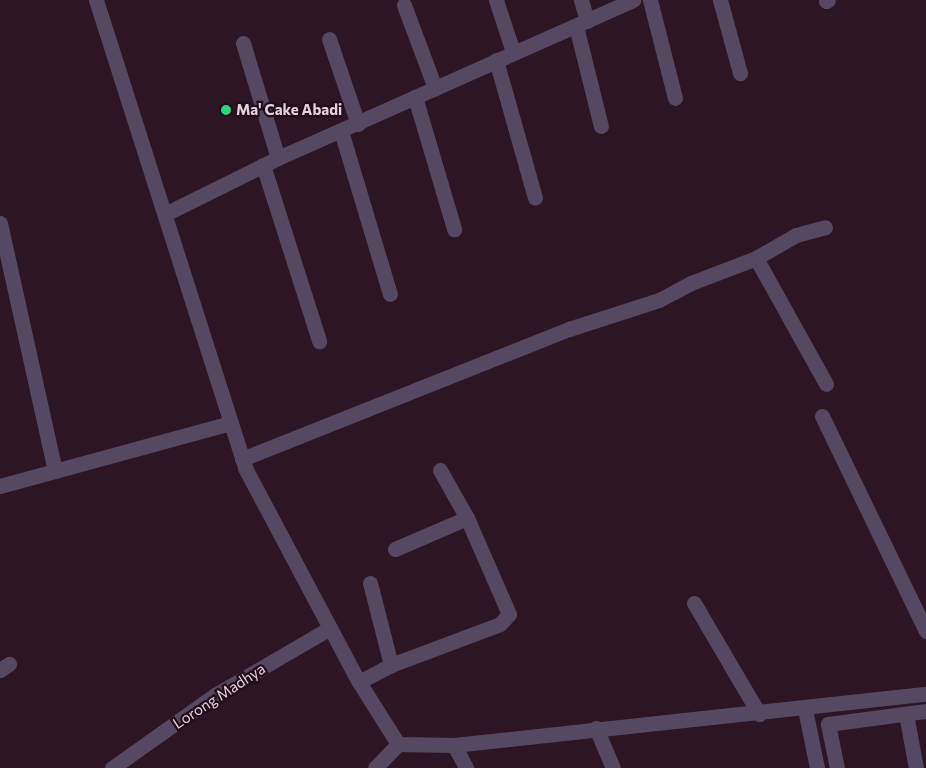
<!DOCTYPE html>
<style>
body{margin:0}
#map{position:relative;width:926px;height:768px;overflow:hidden;background:#2c1624;font-family:Commissioner,sans-serif}
div>[style]{position:absolute}
.street>*{height:15px;margin:-7.5px;padding:0 7.5px;transform-origin:7.5px;border-radius:7.5px;background:#544960}
.dots>*{width:14px;height:14px;translate:-50% -50%;box-sizing:border-box;border:2px solid #220d1b;border-radius:50%}
span{translate:-50% -50%;white-space:nowrap;text-align:center;line-height:1.15;-webkit-text-stroke:4.5px #220d1b;paint-order:stroke}
.poi-label{font-size:15px;color:#e2d2db;font-weight:700}
.left{translate:0 -50%;text-align:left}
.street-label{font-size:15px;color:#e2d2db}
</style>
<div id="map">
<div class="street">
<i style="left:96px;top:0;width:491px;rotate:72.3deg"></i>
<i style="left:245px;top:468px;width:242px;rotate:62deg"></i>
<i style="left:359px;top:682px;width:73px;rotate:57.8deg"></i>
<i style="left:398px;top:744px;width:56px;rotate:1deg"></i>
<i style="left:454px;top:745px;width:475px;rotate:-6.2deg"></i>
<i style="left:496px;top:0;width:55px;rotate:71.9deg"></i>
<i style="left:581px;top:0;width:22px;rotate:74deg"></i>
<i style="left:650px;top:0;width:101px;rotate:75.7deg"></i>
<i style="left:720px;top:0;width:76px;rotate:74.7deg"></i>
<i style="left:826px;top:1px;width:2px;rotate:-27deg"></i>
<i style="left:404px;top:5px;width:89px;rotate:69.5deg"></i>
<i style="left:576px;top:26px;width:103px;rotate:76deg"></i>
<i style="left:329px;top:39px;width:90px;rotate:71.2deg"></i>
<i style="left:243px;top:43px;width:120px;rotate:73.1deg"></i>
<i style="left:496px;top:60px;width:143px;rotate:74.2deg"></i>
<i style="left:415px;top:97px;width:138px;rotate:73.5deg"></i>
<i style="left:341px;top:131px;width:170px;rotate:73.3deg"></i>
<i style="left:263px;top:165px;width:185px;rotate:72.3deg"></i>
<i style="left:165px;top:214px;width:126px;rotate:-26.4deg"></i>
<i style="left:278px;top:158px;width:389px;rotate:-24deg"></i>
<i style="left:0;top:223px;width:254px;rotate:77.5deg"></i>
<i style="left:756px;top:258px;width:144px;rotate:60.9deg"></i>
<i style="left:822px;top:416px;width:239px;rotate:64.2deg"></i>
<i style="left:242px;top:459px;width:352px;rotate:-21.7deg"></i>
<i style="left:569px;top:329px;width:95px;rotate:-17.9deg"></i>
<i style="left:659px;top:300px;width:36px;rotate:-28deg"></i>
<i style="left:691px;top:283px;width:70px;rotate:-21deg"></i>
<i style="left:756px;top:258px;width:46px;rotate:-29.9deg"></i>
<i style="left:796px;top:235px;width:30px;rotate:-15deg"></i>
<i style="left:0;top:486px;width:239px;rotate:-15.3deg"></i>
<i style="left:395px;top:549px;width:78px;rotate:-23.3deg"></i>
<i style="left:370px;top:583px;width:85px;rotate:75.6deg"></i>
<i style="left:694px;top:603px;width:129px;rotate:59.6deg"></i>
<i style="left:0;top:670px;width:11px;rotate:-34deg"></i>
<i style="left:359px;top:682px;width:36px;rotate:-28deg"></i>
<i style="left:391px;top:665px;width:116px;rotate:-20.6deg"></i>
<i style="left:500px;top:624px;width:13px;rotate:-48deg"></i>
<i style="left:509px;top:614px;width:105px;rotate:-113.6deg"></i>
<i style="left:467px;top:518px;width:55px;rotate:-119.4deg"></i>
<i style="left:805px;top:709px;width:60px;rotate:78.5deg"></i>
<i style="left:906px;top:714px;width:55px;rotate:79.5deg"></i>
<i style="left:596px;top:728px;width:43px;rotate:67deg"></i>
<i style="left:454px;top:745px;width:26px;rotate:62deg"></i>
<i style="left:112px;top:768px;width:126px;rotate:-35.3deg"></i>
<i style="left:215px;top:695px;width:133px;rotate:-30.2deg"></i>
<i style="left:375px;top:768px;width:33px;rotate:-46deg"></i>
<i style="left:837px;top:768px;width:45px;rotate:-101.6deg"></i>
<i style="left:828px;top:724px;width:99px;rotate:-7.6deg"></i>
</div>
<div class="dots">
<i style="left:226px;top:110px;background:#29d885"></i>
</div>
<div class="poi-label">
<span class="left" style="left:236px;top:110px">Ma' Cake Abadi</span>
</div>
<div class="street-label">
<span style="left:219px;top:696px;rotate:-33deg">Lorong Madhya</span>
</div>
</div>
